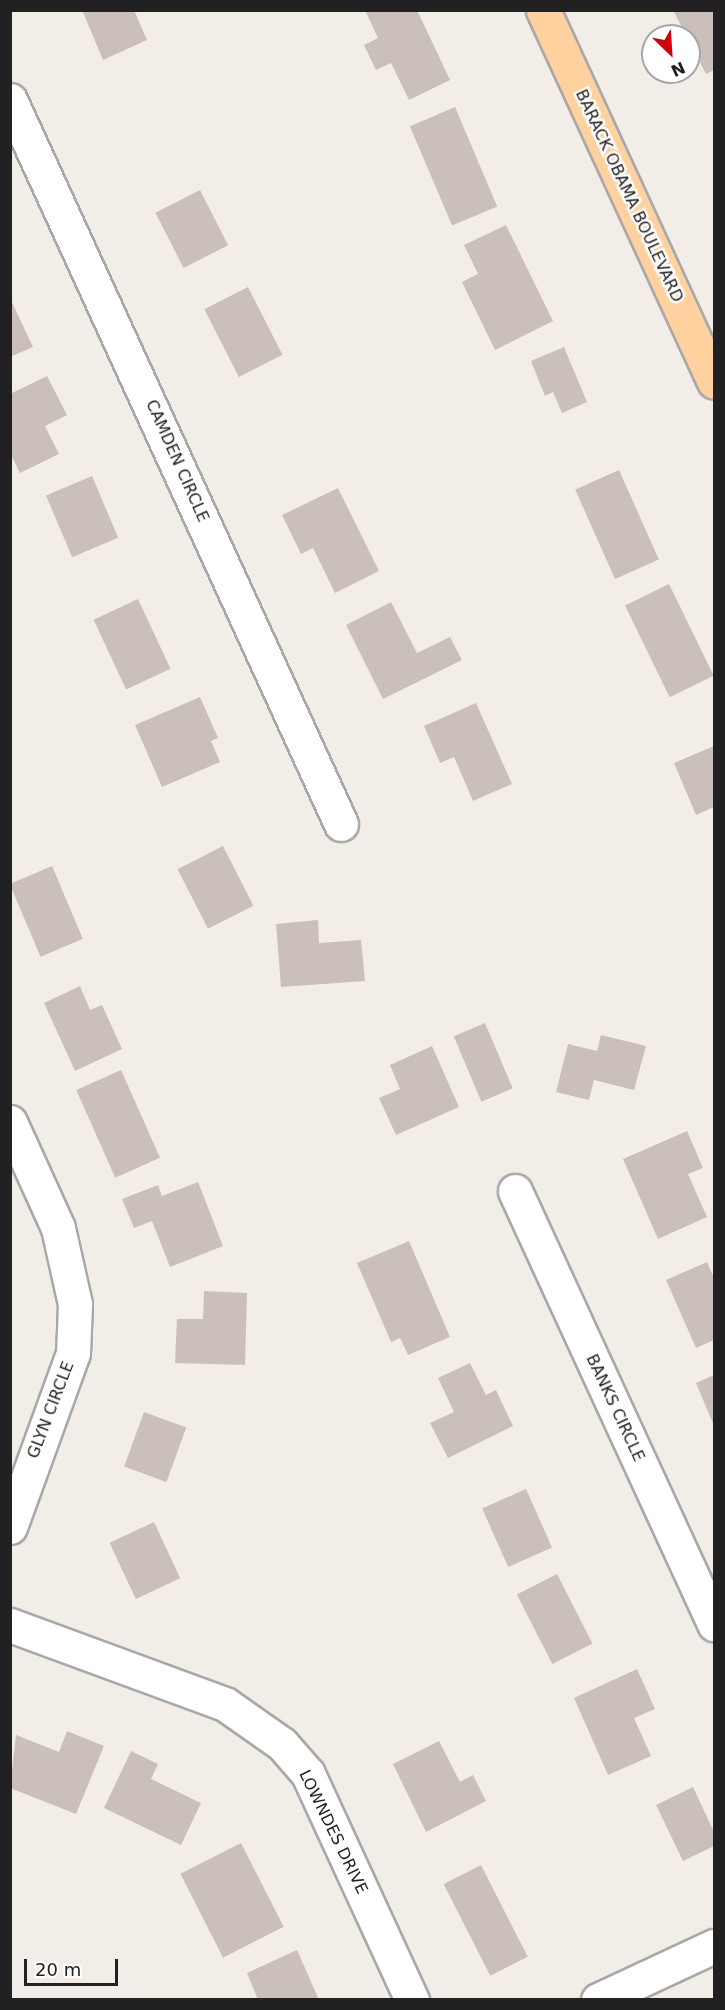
<!DOCTYPE html>
<style>
body{margin:0}
#map{position:relative;width:725px;height:2010px;overflow:hidden;background:#f2eee7;font-family:"DejaVu Sans",sans-serif}
div>[style]{position:absolute}
.building>*{inset:0;background:#cbc0b9;transform-origin:0 0}
.roads{filter:drop-shadow(2px 0 #a8a8a8) drop-shadow(-2px 0 #a8a8a8) drop-shadow(0 2px #a8a8a8) drop-shadow(0 -2px #a8a8a8)}
.minor>*{height:33px;margin:-16.5px;padding:0 16.5px;transform-origin:16.5px;border-radius:16.5px;background:#fff}
.major>*{height:33px;margin:-16.5px;padding:0 16.5px;transform-origin:16.5px;border-radius:16.5px;background:#ffd19f}
span{translate:-50% -50%;white-space:nowrap;text-align:center;line-height:1.15;-webkit-text-stroke:5px #fff;paint-order:stroke}
.street-label{font-size:16px;color:#212121}
.frame{position:absolute;inset:0;border:12px solid #212121;pointer-events:none}
.north{position:absolute;left:641px;top:24px;width:60px;height:60px;box-sizing:border-box;background:#fff;border:2px solid #a6a6a6;border-radius:50%;rotate:155deg;font-size:16px;font-weight:700;line-height:24px;text-align:center;color:#212121}
.north::after{content:'';display:block;margin:auto;width:21px;height:27px;background:#d20009;clip-path:polygon(50% 0,100% 100%,50% 72%,0 100%)}
.scale{position:absolute;left:24px;top:1959px;width:94px;height:27px;box-sizing:border-box;border:3px solid #212121;border-top:0;padding-left:8px;font-size:18px;line-height:21px;white-space:nowrap;color:#212121;-webkit-text-stroke:4px #fff;paint-order:stroke}
</style>
<div id="map">
<div class="building">
<i style="clip-path:polygon(82px 10px,134px 10px,147px 40px,103px 60px)"></i>
<i style="clip-path:polygon(365px 10px,417px 10px,450px 80px,409px 100px,391px 63px,376px 70px,364px 45px,378px 38px)"></i>
<i style="clip-path:polygon(673px 10px,714px 10px,714px 70px,706px 74px)"></i>
<i style="left:455px;top:107px;width:108px;height:49px;rotate:67deg"></i>
<i style="left:200px;top:190px;width:62px;height:50px;rotate:63deg"></i>
<i style="clip-path:polygon(506px 225px,553px 321px,495px 350px,462px 282px,478px 274px,464px 245px)"></i>
<i style="left:248px;top:287px;width:76px;height:49px;rotate:63deg"></i>
<i style="clip-path:polygon(10px 298px,33px 347px,10px 357px)"></i>
<i style="clip-path:polygon(564px 347px,587px 402px,562px 413px,553px 392px,545px 396px,531px 361px)"></i>
<i style="clip-path:polygon(47px 376px,67px 415px,45px 426px,59px 454px,20px 473px,10px 453px,10px 394px)"></i>
<i style="left:619px;top:470px;width:98px;height:48px;rotate:66deg"></i>
<i style="left:92px;top:476px;width:67px;height:50px;rotate:67deg"></i>
<i style="clip-path:polygon(338px 488px,379px 571px,335px 593px,313px 548px,301px 554px,282px 515px)"></i>
<i style="left:669px;top:584px;width:102px;height:49px;rotate:64deg"></i>
<i style="left:138px;top:599px;width:77px;height:49px;rotate:65deg"></i>
<i style="clip-path:polygon(391px 602px,417px 653px,450px 637px,462px 660px,383px 699px,346px 625px)"></i>
<i style="clip-path:polygon(200px 697px,218px 738px,211px 741px,220px 762px,162px 787px,135px 725px)"></i>
<i style="clip-path:polygon(476px 703px,512px 784px,473px 801px,454px 757px,440px 763px,424px 726px)"></i>
<i style="clip-path:polygon(714px 746px,714px 807px,696px 815px,674px 763px)"></i>
<i style="left:223px;top:846px;width:67px;height:51px;rotate:63deg"></i>
<i style="left:52px;top:866px;width:79px;height:46px;rotate:67deg"></i>
<i style="clip-path:polygon(318px 920px,319px 943px,361px 940px,365px 981px,281px 987px,276px 924px)"></i>
<i style="clip-path:polygon(80px 986px,90px 1010px,102px 1005px,122px 1049px,75px 1071px,44px 1003px)"></i>
<i style="left:485px;top:1023px;width:71px;height:34px;rotate:67deg"></i>
<i style="clip-path:polygon(601px 1035px,646px 1046px,634px 1090px,594px 1080px,589px 1100px,556px 1092px,568px 1044px,597px 1051px)"></i>
<i style="clip-path:polygon(432px 1046px,459px 1107px,396px 1135px,379px 1098px,400px 1089px,390px 1065px)"></i>
<i style="left:121px;top:1070px;width:96px;height:49px;rotate:66deg"></i>
<i style="clip-path:polygon(687px 1131px,703px 1168px,688px 1174px,707px 1217px,658px 1239px,623px 1159px)"></i>
<i style="clip-path:polygon(198px 1182px,223px 1246px,170px 1267px,152px 1221px,134px 1228px,122px 1199px,158px 1185px,162px 1196px)"></i>
<i style="clip-path:polygon(409px 1241px,450px 1337px,408px 1355px,400px 1338px,391px 1342px,357px 1263px)"></i>
<i style="clip-path:polygon(707px 1262px,714px 1278px,714px 1340px,696px 1348px,666px 1280px)"></i>
<i style="clip-path:polygon(204px 1291px,247px 1293px,245px 1365px,175px 1363px,177px 1319px,203px 1319px)"></i>
<i style="clip-path:polygon(470px 1363px,486px 1395px,496px 1390px,513px 1426px,448px 1458px,430px 1423px,454px 1412px,438px 1378px)"></i>
<i style="clip-path:polygon(714px 1375px,714px 1426px,696px 1383px)"></i>
<i style="left:144px;top:1412px;width:45px;height:58px;rotate:20deg"></i>
<i style="left:526px;top:1489px;width:64px;height:48px;rotate:66deg"></i>
<i style="left:154px;top:1522px;width:62px;height:49px;rotate:65deg"></i>
<i style="left:557px;top:1574px;width:78px;height:45px;rotate:63deg"></i>
<i style="clip-path:polygon(637px 1669px,655px 1709px,634px 1718px,651px 1756px,608px 1775px,574px 1698px)"></i>
<i style="clip-path:polygon(67px 1731px,104px 1746px,76px 1814px,10px 1788px,16px 1735px,59px 1752px)"></i>
<i style="clip-path:polygon(439px 1741px,460px 1782px,473px 1775px,486px 1801px,426px 1832px,393px 1764px)"></i>
<i style="clip-path:polygon(131px 1751px,158px 1764px,151px 1779px,201px 1803px,181px 1845px,104px 1808px)"></i>
<i style="clip-path:polygon(693px 1787px,714px 1832px,714px 1846px,683px 1861px,656px 1805px)"></i>
<i style="left:241px;top:1843px;width:94px;height:68px;rotate:63deg"></i>
<i style="left:481px;top:1865px;width:103px;height:42px;rotate:63deg"></i>
<i style="clip-path:polygon(297px 1950px,319px 2000px,258px 2000px,247px 1973px)"></i>
</div>
<div class="roads">
<div class="minor">
<i style="left:10px;top:100px;width:796px;rotate:65.43deg"></i>
<i style="left:10px;top:1122px;width:116px;rotate:65.6deg"></i>
<i style="left:58px;top:1228px;width:78px;rotate:77.4deg"></i>
<i style="left:75px;top:1304px;width:49px;rotate:92.3deg"></i>
<i style="left:73px;top:1353px;width:185px;rotate:109.9deg"></i>
<i style="left:515px;top:1191px;width:477px;rotate:65.3deg"></i>
<i style="left:10px;top:1625px;width:229px;rotate:20.2deg"></i>
<i style="left:225px;top:1704px;width:70px;rotate:35.1deg"></i>
<i style="left:282px;top:1744px;width:40px;rotate:49deg"></i>
<i style="left:308px;top:1774px;width:249px;rotate:65.3deg"></i>
<i style="left:598px;top:2000px;width:128px;rotate:-25deg"></i>
</div>
<div class="major">
<i style="left:543px;top:10px;width:409px;rotate:65.3deg"></i>
</div>
</div>
<div class="street-label">
<span style="left:629px;top:196px;rotate:65deg">BARACK OBAMA BOULEVARD</span>
<span style="left:177px;top:461px;rotate:66deg">CAMDEN CIRCLE</span>
<span style="left:615px;top:1408px;rotate:65deg">BANKS CIRCLE</span>
<span style="left:51px;top:1410px;rotate:-69deg">GLYN CIRCLE</span>
<span style="left:333px;top:1832px;rotate:64deg">LOWNDES DRIVE</span>
</div>
<div class="frame"></div>
<div class="north">N</div>
<div class="scale">20 m</div>
</div>
